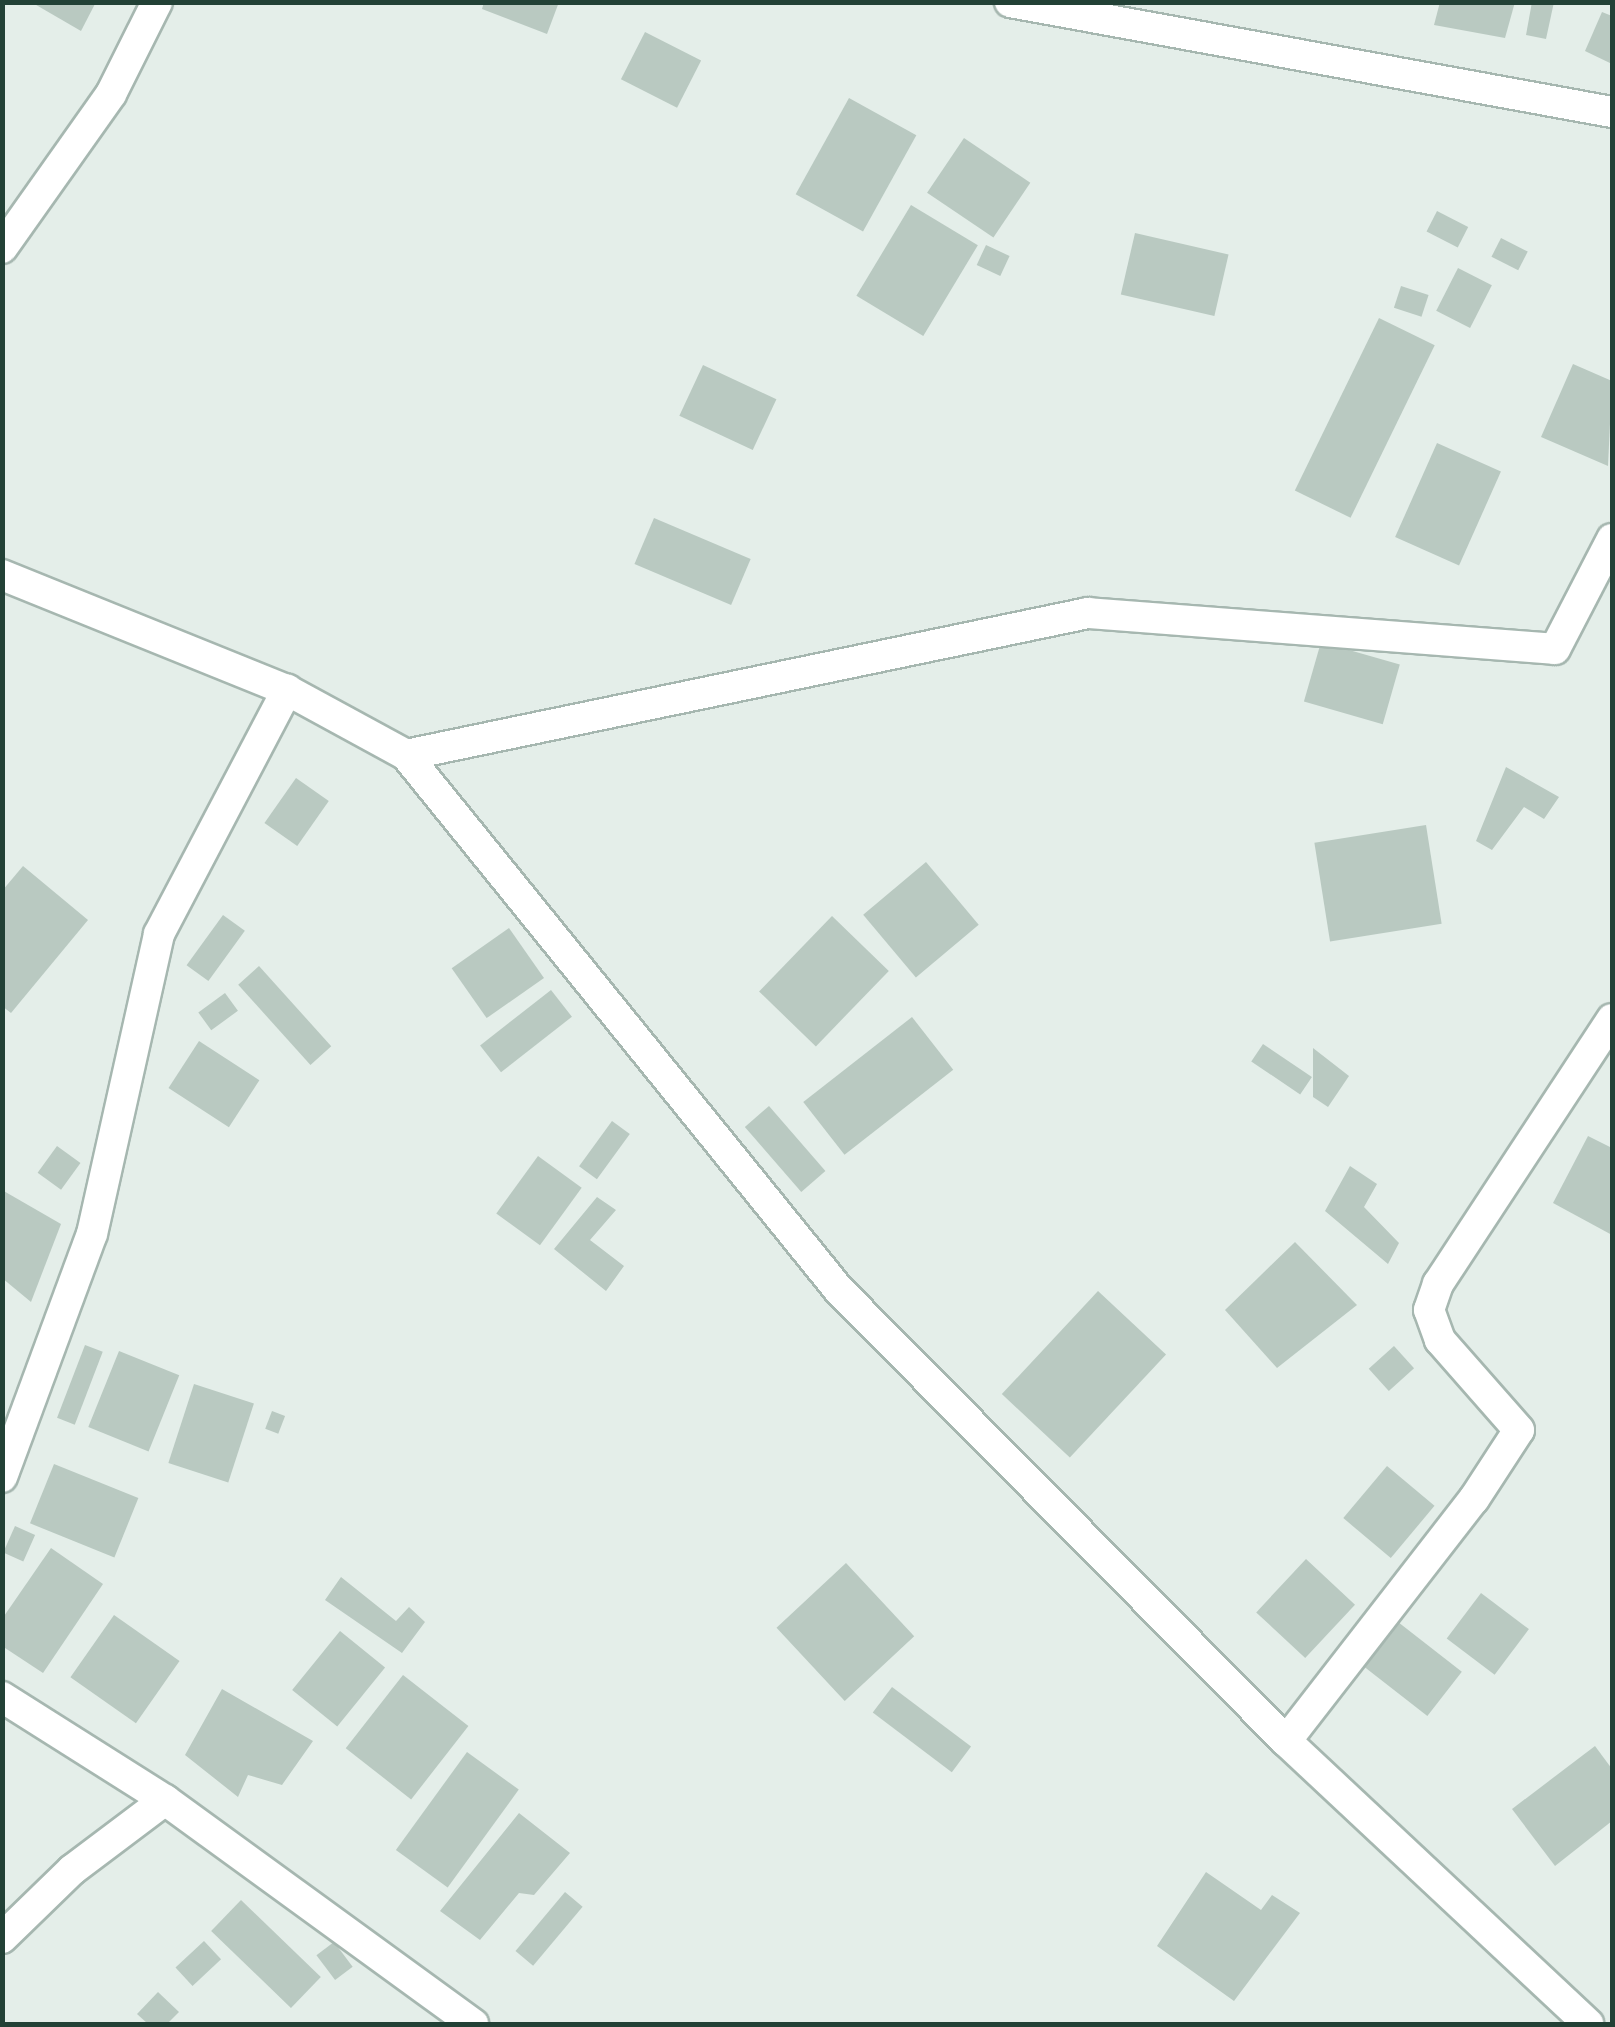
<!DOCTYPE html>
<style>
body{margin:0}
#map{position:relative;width:1615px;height:2027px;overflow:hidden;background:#e4eee9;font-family:"Work Sans",sans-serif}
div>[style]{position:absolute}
.building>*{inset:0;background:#b9c9c1;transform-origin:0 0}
.roads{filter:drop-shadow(2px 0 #a6b7b0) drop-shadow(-2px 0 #a6b7b0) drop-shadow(0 2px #a6b7b0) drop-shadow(0 -2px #a6b7b0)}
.street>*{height:30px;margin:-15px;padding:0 15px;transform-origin:15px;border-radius:15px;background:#fff}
span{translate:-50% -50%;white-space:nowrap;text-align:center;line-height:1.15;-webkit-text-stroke:8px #f5faf7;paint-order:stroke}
.frame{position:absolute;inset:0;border:5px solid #224136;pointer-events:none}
</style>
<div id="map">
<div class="building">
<i style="clip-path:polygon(31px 2px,96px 2px,81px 31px)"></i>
<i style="clip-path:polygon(484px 2px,559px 2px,547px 34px,482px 9px)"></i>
<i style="clip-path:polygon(1440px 2px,1515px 2px,1505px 38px,1434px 25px)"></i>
<i style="clip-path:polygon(1532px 2px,1554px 2px,1546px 39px,1526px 35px)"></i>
<i style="clip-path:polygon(1602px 12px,1612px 16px,1612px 64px,1585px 51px)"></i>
<i style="left:645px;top:32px;width:63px;height:53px;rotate:27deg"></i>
<i style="left:849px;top:98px;width:77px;height:110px;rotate:29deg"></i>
<i style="left:964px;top:138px;width:80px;height:66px;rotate:34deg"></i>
<i style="left:911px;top:205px;width:78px;height:106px;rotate:31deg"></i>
<i style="left:1437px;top:211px;width:35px;height:23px;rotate:27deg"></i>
<i style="left:1135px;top:233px;width:96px;height:63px;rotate:13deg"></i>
<i style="left:1501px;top:238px;width:30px;height:21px;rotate:27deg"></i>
<i style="left:986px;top:245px;width:26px;height:22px;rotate:25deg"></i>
<i style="left:1458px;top:268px;width:38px;height:48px;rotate:27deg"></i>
<i style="left:1401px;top:286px;width:29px;height:23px;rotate:18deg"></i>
<i style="left:1379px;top:318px;width:62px;height:192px;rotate:26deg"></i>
<i style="clip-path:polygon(1573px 364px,1612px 381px,1608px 466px,1541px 437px)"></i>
<i style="left:703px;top:365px;width:81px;height:56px;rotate:25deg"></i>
<i style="left:1437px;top:443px;width:70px;height:103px;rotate:24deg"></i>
<i style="left:654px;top:518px;width:105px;height:50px;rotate:23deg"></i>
<i style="left:1321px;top:642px;width:82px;height:62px;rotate:16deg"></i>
<i style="clip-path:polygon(1506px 767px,1559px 797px,1544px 819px,1524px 807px,1492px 850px,1476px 841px)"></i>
<i style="left:296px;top:778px;width:40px;height:55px;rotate:35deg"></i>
<i style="left:1426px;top:825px;width:100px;height:113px;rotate:81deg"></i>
<i style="left:926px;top:862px;width:82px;height:82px;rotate:50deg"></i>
<i style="clip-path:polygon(23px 866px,88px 920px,11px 1013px,2px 1006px,2px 891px)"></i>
<i style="left:223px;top:915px;width:27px;height:62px;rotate:36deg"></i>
<i style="left:832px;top:916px;width:79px;height:105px;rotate:44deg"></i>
<i style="left:509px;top:928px;width:61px;height:70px;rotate:55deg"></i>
<i style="left:259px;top:966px;width:108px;height:28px;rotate:48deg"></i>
<i style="left:551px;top:990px;width:34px;height:90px;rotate:52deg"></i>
<i style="left:225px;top:993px;width:22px;height:33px;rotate:54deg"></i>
<i style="left:912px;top:1017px;width:67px;height:138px;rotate:52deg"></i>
<i style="left:199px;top:1041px;width:72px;height:56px;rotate:33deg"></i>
<i style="left:1263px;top:1044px;width:59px;height:21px;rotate:34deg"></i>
<i style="clip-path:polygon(1313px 1048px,1349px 1076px,1328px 1107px,1313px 1097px)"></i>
<i style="left:769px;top:1106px;width:86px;height:32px;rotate:49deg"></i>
<i style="left:612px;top:1121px;width:22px;height:56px;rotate:36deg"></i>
<i style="clip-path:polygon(1588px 1136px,1612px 1148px,1612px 1235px,1553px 1203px)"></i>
<i style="left:57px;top:1146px;width:29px;height:33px;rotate:36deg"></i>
<i style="left:538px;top:1156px;width:54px;height:71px;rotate:36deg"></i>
<i style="clip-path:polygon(1350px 1166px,1377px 1184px,1364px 1207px,1399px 1243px,1388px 1264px,1325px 1211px)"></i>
<i style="clip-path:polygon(2px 1190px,61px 1224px,31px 1302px,2px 1278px)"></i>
<i style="clip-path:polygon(597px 1197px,616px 1210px,590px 1240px,624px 1266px,606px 1291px,554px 1249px)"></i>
<i style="clip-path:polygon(1295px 1242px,1357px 1305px,1277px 1368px,1225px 1310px)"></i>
<i style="left:1098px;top:1291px;width:93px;height:141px;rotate:43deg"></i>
<i style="left:85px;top:1345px;width:19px;height:78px;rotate:21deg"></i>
<i style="left:1394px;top:1346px;width:30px;height:34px;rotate:48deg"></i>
<i style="left:119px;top:1351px;width:65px;height:82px;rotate:22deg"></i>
<i style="left:194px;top:1384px;width:63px;height:83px;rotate:18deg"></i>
<i style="left:272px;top:1411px;width:14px;height:19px;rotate:21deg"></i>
<i style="left:54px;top:1464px;width:91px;height:64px;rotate:22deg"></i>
<i style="left:1387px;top:1466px;width:62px;height:68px;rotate:40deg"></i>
<i style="left:15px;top:1526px;width:22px;height:29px;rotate:24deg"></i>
<i style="clip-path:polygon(51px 1548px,103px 1584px,43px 1673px,2px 1646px,2px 1619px)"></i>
<i style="left:1306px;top:1559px;width:67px;height:73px;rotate:43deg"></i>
<i style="left:846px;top:1563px;width:100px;height:95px;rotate:47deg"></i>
<i style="clip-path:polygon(341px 1577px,396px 1621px,409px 1607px,425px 1622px,402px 1653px,325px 1600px)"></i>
<i style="left:1481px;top:1593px;width:60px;height:57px;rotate:37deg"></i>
<i style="left:114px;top:1615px;width:80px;height:76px;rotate:35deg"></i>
<i style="left:1398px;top:1622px;width:81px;height:56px;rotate:38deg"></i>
<i style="left:340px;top:1631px;width:58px;height:76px;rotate:39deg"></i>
<i style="left:403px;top:1675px;width:83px;height:93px;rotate:38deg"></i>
<i style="left:892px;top:1687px;width:99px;height:32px;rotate:37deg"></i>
<i style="clip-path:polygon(222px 1689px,313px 1741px,282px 1785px,248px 1775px,238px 1797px,185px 1755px)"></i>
<i style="clip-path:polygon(1595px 1746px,1612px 1769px,1612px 1821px,1555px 1866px,1512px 1809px)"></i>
<i style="left:467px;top:1752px;width:64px;height:121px;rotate:36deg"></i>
<i style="clip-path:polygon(519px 1813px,570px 1853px,534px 1895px,519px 1893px,480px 1940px,440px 1911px)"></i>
<i style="clip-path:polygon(1206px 1872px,1261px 1910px,1272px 1895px,1300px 1913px,1234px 2001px,1157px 1946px)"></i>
<i style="left:565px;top:1892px;width:23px;height:77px;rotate:40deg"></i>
<i style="left:241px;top:1900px;width:111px;height:43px;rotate:44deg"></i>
<i style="left:204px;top:1941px;width:25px;height:39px;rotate:47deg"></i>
<i style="left:334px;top:1942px;width:31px;height:22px;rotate:53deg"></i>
<i style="clip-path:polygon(158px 1992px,179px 2012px,167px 2024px,148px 2024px,137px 2014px)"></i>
</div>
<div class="roads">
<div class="street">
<i style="left:1010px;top:2px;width:612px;rotate:10.36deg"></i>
<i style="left:2px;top:248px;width:189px;rotate:-54.7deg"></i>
<i style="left:111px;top:94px;width:103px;rotate:-63.4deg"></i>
<i style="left:2px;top:575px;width:307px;rotate:22deg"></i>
<i style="left:287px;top:690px;width:136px;rotate:28.6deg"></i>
<i style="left:406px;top:755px;width:688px;rotate:51.02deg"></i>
<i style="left:839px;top:1290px;width:635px;rotate:45.26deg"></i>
<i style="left:1286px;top:1741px;width:414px;rotate:43.1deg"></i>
<i style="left:406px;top:755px;width:697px;rotate:-11.76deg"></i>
<i style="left:1088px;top:613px;width:468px;rotate:4.4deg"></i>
<i style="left:1555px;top:649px;width:124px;rotate:-62.6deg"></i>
<i style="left:2px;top:1477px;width:259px;rotate:-69.7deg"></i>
<i style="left:92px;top:1234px;width:307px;rotate:-77.4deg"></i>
<i style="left:159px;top:934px;width:276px;rotate:-62.3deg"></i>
<i style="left:2px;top:1697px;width:193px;rotate:32.3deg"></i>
<i style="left:165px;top:1800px;width:381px;rotate:36deg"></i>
<i style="left:1286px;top:1741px;width:306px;rotate:-52.2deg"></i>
<i style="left:1474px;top:1499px;width:82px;rotate:-56.9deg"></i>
<i style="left:1519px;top:1430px;width:120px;rotate:-131.3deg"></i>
<i style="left:1440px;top:1340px;width:32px;rotate:-110deg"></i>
<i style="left:1429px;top:1310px;width:28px;rotate:-71deg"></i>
<i style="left:1438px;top:1284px;width:317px;rotate:-56.7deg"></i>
<i style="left:2px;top:1938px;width:98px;rotate:-44.2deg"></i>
<i style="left:72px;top:1870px;width:116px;rotate:-37deg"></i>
</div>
</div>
<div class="frame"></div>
</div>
